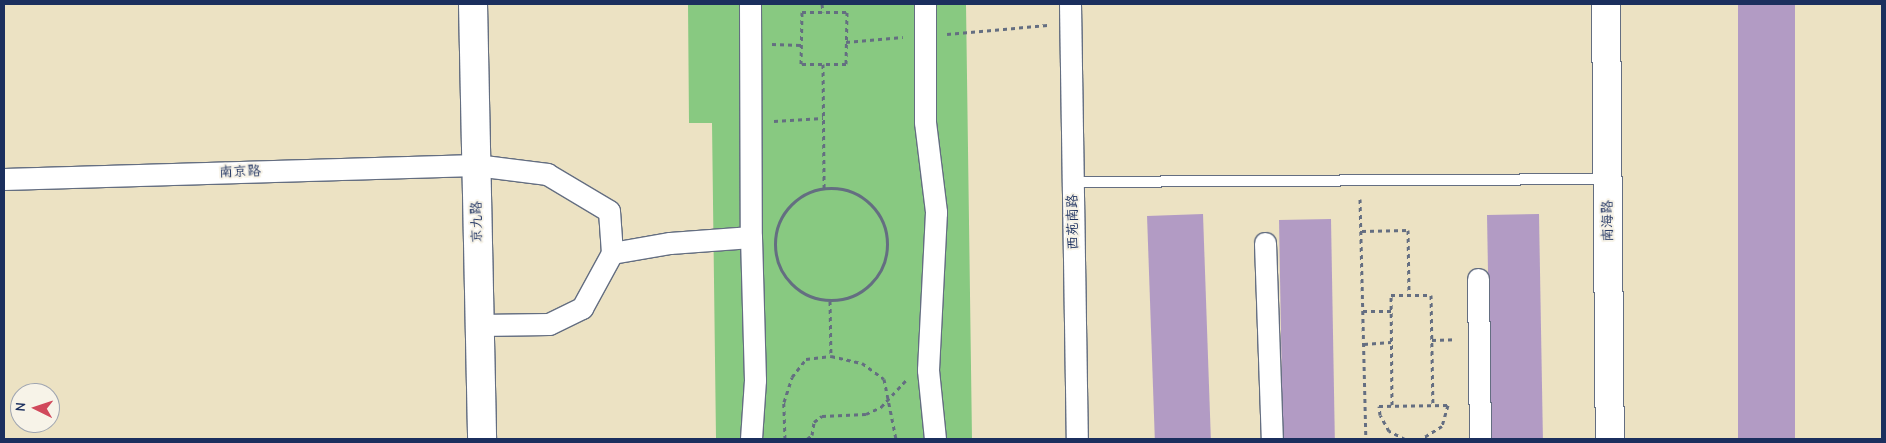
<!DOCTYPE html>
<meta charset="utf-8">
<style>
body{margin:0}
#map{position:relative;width:1886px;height:443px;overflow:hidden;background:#ece2c3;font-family:"Comic Neue","LXGW WenKai TC",sans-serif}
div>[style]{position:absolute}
.green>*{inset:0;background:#88c981}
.building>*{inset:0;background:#b29bc4;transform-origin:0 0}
.path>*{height:3px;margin-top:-1.5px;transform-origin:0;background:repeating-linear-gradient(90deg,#646e81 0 4px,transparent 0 8px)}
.path>.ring{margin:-1.5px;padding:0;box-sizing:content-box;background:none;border:3px solid #646e81;border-radius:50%}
.roads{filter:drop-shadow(1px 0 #646e81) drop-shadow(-1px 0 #646e81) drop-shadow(0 1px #646e81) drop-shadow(0 -1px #646e81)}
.lane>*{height:10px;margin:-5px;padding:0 5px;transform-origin:5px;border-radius:5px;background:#fff}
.street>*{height:21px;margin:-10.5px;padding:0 10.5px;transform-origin:10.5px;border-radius:10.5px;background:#fff}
.secondary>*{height:28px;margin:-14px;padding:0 14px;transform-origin:14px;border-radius:14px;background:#fff}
span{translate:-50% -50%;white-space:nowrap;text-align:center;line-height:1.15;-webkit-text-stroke:4px #f7f3e8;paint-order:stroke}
.street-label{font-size:14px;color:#1b2f5e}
.frame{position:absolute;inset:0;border:5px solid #1b2f5e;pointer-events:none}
.north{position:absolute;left:10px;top:383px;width:50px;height:50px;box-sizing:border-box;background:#f7f3e8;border:1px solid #9fa5b1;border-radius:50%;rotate:274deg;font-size:14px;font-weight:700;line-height:20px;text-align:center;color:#1b2f5e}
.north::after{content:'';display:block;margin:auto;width:18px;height:22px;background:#d1495b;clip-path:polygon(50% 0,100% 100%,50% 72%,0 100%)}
</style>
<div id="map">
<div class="green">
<i style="clip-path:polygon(688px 4px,966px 4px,972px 439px,716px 439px,712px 123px,689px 123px)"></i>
</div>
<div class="building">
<i style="left:1738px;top:4px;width:57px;height:435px"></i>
<i style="left:1203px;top:214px;width:225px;height:56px;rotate:88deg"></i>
<i style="left:1539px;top:214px;width:225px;height:52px;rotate:89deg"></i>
<i style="left:1331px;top:219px;width:220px;height:52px;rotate:89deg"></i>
</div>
<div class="path">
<i style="left:822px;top:4px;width:8px;rotate:83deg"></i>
<i style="left:802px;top:12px;width:45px"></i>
<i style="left:847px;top:12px;width:52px;rotate:91.1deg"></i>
<i style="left:846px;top:64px;width:45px;rotate:180deg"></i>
<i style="left:801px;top:64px;width:52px;rotate:-88.9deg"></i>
<i style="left:947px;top:34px;width:101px;rotate:-5.1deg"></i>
<i style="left:846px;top:42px;width:57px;rotate:-5deg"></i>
<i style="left:772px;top:44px;width:29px;rotate:2deg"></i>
<i style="left:823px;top:64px;width:125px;rotate:89.5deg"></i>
<i style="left:774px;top:121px;width:49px;rotate:-3.5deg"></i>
<i class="ring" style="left:775px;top:188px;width:109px;height:109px"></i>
<i style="left:1360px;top:199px;width:240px;rotate:88.6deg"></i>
<i style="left:1362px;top:231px;width:46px;rotate:-1.2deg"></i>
<i style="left:1408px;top:230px;width:65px;rotate:89.1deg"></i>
<i style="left:830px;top:301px;width:55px;rotate:89deg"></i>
<i style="left:1363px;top:311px;width:28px"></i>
<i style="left:1432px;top:340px;width:24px;rotate:-2deg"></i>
<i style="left:1364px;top:344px;width:27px;rotate:-4deg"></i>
<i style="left:1392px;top:405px;width:110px;rotate:-90.5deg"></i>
<i style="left:1391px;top:295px;width:40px"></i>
<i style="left:1431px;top:295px;width:110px;rotate:89deg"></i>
<i style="left:785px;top:439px;width:37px;rotate:-92deg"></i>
<i style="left:784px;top:402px;width:26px;rotate:-72deg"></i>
<i style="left:792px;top:377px;width:23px;rotate:-52deg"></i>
<i style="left:806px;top:359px;width:25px;rotate:-7deg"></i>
<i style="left:831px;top:356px;width:32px;rotate:13deg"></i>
<i style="left:862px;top:363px;width:27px;rotate:36deg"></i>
<i style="left:884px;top:379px;width:61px;rotate:78.7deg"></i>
<i style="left:807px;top:439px;width:6px;rotate:-39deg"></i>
<i style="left:812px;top:435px;width:13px;rotate:-81deg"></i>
<i style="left:814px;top:422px;width:10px;rotate:-37deg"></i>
<i style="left:822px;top:416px;width:44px;rotate:-2.6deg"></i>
<i style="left:866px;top:414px;width:17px;rotate:-25deg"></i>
<i style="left:881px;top:407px;width:37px;rotate:-47deg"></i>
<i style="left:1405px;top:439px;width:18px;rotate:-153deg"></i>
<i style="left:1389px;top:431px;width:18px;rotate:-119deg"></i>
<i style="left:1380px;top:415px;width:9px;rotate:-96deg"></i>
<i style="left:1379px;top:406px;width:69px;rotate:-0.8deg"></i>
<i style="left:1448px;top:405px;width:22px;rotate:106deg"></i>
<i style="left:1442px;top:426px;width:25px;rotate:148deg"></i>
</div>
<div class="roads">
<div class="lane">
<i style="left:1073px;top:182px;width:534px;rotate:-0.32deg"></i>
</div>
<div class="street">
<i style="left:750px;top:4px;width:233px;rotate:89.8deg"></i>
<i style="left:751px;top:237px;width:143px;rotate:88.4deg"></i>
<i style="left:755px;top:380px;width:59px;rotate:93.9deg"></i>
<i style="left:925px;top:4px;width:118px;rotate:90deg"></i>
<i style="left:925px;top:122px;width:91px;rotate:83deg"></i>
<i style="left:936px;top:212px;width:158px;rotate:92.9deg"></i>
<i style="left:928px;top:370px;width:69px;rotate:84.2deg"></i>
<i style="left:1070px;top:4px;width:435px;rotate:89.1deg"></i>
<i style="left:4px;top:179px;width:472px;rotate:-1.7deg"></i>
<i style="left:476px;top:165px;width:72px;rotate:7.2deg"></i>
<i style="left:547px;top:174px;width:72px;rotate:30.8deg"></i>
<i style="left:609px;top:211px;width:42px;rotate:85.9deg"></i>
<i style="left:1265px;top:243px;width:196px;rotate:88deg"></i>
<i style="left:1478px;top:279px;width:160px;rotate:89.3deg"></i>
<i style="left:479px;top:325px;width:70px;rotate:-0.8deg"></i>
<i style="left:549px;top:324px;width:37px;rotate:-26deg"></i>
<i style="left:582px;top:308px;width:63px;rotate:-61.4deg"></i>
<i style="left:612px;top:253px;width:59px;rotate:-9.8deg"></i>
<i style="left:670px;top:243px;width:81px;rotate:-4.2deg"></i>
</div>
<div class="secondary">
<i style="left:473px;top:4px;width:435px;rotate:88.8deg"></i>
<i style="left:1606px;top:4px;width:435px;rotate:89.5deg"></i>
</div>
</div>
<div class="street-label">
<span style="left:240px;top:172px;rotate:-2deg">南京路</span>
<span style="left:1608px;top:221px;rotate:-91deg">南海路</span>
<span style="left:477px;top:222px;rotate:-91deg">京九路</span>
<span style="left:1073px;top:222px;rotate:-91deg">西苑南路</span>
</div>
<div class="frame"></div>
<div class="north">N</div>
</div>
